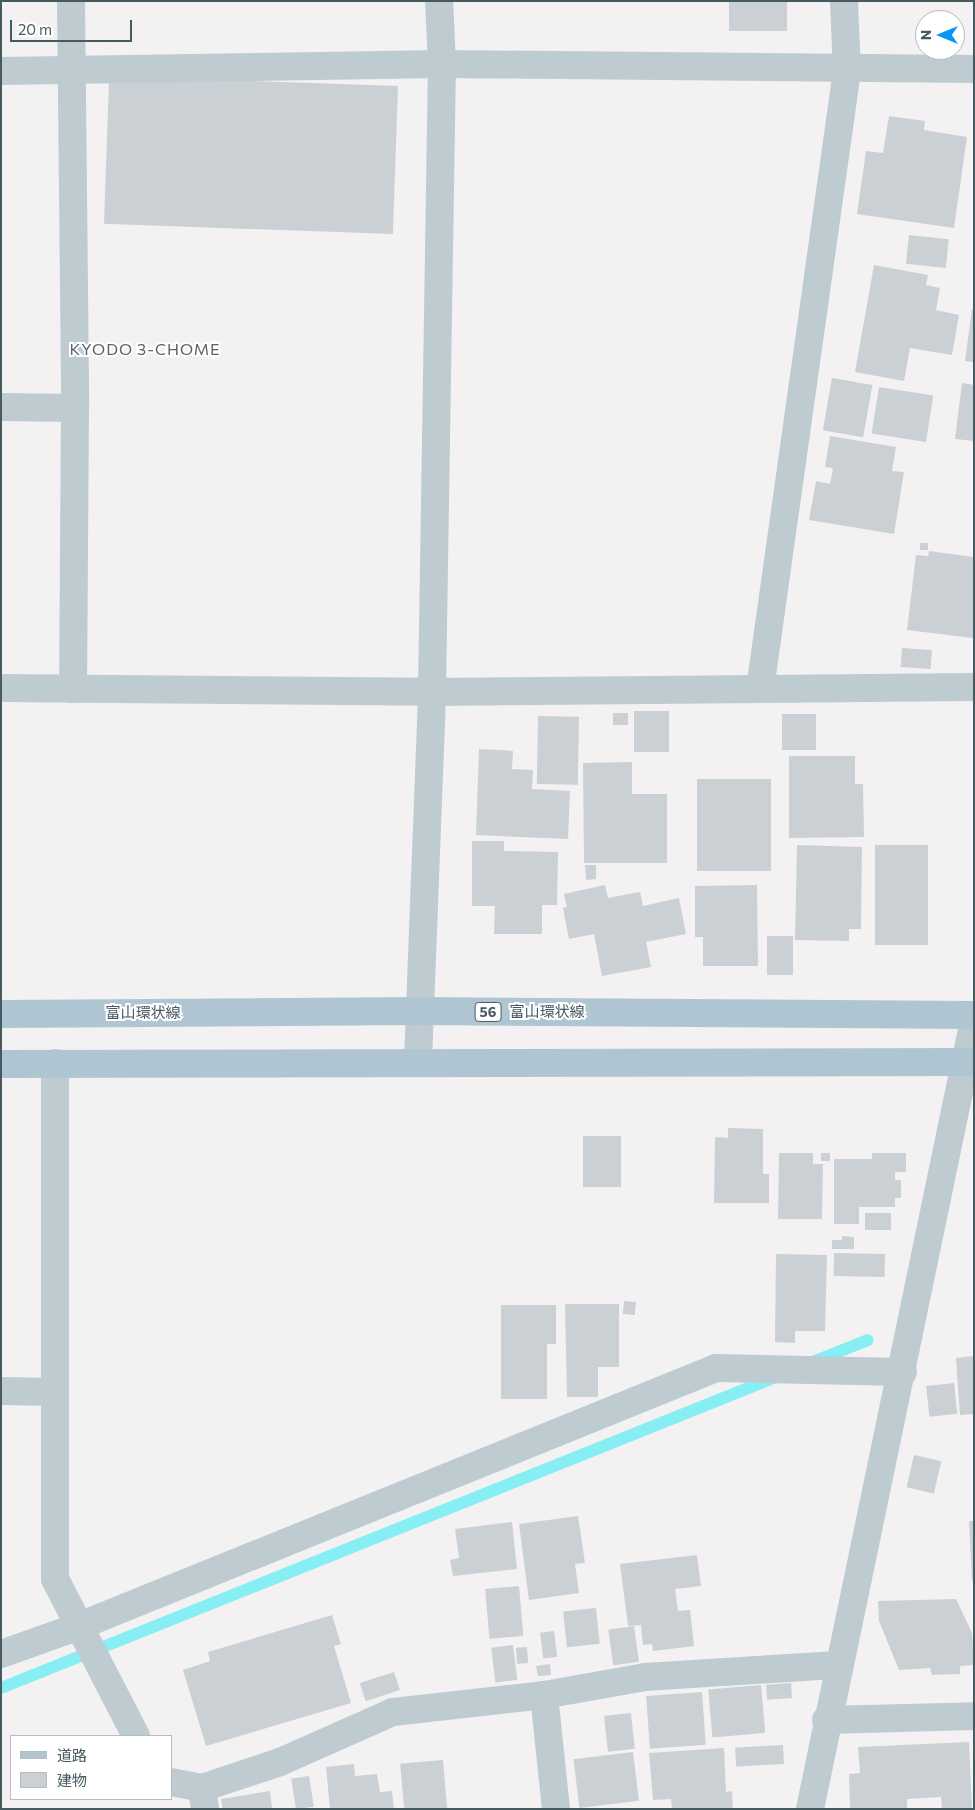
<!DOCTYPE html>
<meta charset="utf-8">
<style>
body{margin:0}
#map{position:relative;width:975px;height:1810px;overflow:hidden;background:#f4f1f2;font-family:Commissioner,"Noto Sans JP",sans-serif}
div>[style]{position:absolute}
.stream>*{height:12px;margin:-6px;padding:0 6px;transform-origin:6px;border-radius:6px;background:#87eef4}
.building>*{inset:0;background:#cbd0d4;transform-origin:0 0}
.minor>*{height:28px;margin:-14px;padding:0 14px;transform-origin:14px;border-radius:14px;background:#beccd2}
.tertiary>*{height:28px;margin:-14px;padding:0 14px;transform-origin:14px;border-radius:14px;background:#beccd2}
.primary>*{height:28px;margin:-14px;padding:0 14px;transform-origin:14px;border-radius:14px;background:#afc6d2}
span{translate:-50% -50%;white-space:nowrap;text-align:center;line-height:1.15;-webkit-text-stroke:4px #fff;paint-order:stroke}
.shield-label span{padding:1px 4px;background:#fff;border:1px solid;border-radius:4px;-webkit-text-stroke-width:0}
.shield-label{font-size:14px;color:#475961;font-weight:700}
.street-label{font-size:15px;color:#475961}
.neighbourhood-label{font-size:16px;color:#5d6367;letter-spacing:1px}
.frame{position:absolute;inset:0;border:2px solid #475961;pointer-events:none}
.legend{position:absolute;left:10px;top:1735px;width:162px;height:65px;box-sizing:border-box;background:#fff;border:1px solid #b5bdc0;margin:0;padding:6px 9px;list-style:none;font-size:15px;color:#475961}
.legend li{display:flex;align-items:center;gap:10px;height:25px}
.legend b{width:25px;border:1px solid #b5bdc0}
.north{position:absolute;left:915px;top:10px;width:50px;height:50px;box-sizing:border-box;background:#fff;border:1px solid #b5bdc0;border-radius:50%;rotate:270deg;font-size:14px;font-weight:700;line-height:20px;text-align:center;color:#475961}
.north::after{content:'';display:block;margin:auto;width:18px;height:22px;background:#0a94f5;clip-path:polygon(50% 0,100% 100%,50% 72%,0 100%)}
.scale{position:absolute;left:10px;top:20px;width:122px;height:22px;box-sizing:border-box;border:2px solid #475961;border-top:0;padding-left:6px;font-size:15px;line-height:18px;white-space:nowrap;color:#475961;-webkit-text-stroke:4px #fff;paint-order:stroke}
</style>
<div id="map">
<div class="stream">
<i style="left:810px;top:1363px;width:62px;rotate:-21.6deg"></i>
<i style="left:1px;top:1688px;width:835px;rotate:-21.87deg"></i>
</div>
<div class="building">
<i style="left:729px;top:1px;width:58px;height:30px"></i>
<i style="left:398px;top:86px;width:148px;height:289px;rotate:92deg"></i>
<i style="clip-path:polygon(889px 116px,925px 121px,924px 130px,967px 137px,954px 228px,857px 214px,866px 151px,883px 153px)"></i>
<i style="left:909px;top:235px;width:40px;height:29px;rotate:6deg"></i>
<i style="clip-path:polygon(874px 265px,928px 275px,926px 285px,940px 288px,936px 310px,959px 315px,952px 355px,910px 348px,904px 381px,855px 372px)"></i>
<i style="clip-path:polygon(972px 309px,974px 309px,974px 362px,965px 361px)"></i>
<i style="left:832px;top:378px;width:41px;height:53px;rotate:10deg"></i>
<i style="clip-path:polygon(962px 383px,974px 385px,974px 441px,955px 439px)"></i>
<i style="left:879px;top:387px;width:55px;height:47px;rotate:9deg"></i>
<i style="clip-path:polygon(830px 436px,896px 447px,892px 471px,904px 472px,894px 534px,809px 520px,816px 481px,830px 484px,833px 468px,825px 467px)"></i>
<i style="left:920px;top:543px;width:8px;height:7px"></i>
<i style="clip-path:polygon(929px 551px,974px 557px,973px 638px,907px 630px,916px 555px,928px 556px)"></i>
<i style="left:902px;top:648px;width:30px;height:19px;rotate:4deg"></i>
<i style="left:634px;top:711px;width:35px;height:41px"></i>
<i style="left:613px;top:713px;width:15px;height:12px"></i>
<i style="left:782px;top:714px;width:34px;height:36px"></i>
<i style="left:538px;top:716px;width:41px;height:68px;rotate:1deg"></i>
<i style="clip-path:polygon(479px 749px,513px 751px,512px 769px,533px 770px,532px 789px,570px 791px,568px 839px,476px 835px)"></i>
<i style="clip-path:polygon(789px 756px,855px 756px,855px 784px,863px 784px,864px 837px,789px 838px)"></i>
<i style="clip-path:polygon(632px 762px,632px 794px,667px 794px,667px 863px,584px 863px,583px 763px)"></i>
<i style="left:697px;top:779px;width:74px;height:92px"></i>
<i style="clip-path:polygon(472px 841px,504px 841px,504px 851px,558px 852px,557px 905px,542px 905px,542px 934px,494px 934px,495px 906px,472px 906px)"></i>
<i style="clip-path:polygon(797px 845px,862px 847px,861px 929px,849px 929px,849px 941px,795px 940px)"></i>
<i style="left:875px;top:845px;width:53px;height:100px"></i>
<i style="clip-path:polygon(585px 865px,596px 865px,596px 879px,586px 880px)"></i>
<i style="clip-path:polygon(605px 885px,608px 898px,640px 892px,643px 906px,679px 898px,686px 934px,646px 942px,651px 967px,602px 976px,594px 934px,569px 939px,563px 908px,567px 907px,564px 894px)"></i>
<i style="clip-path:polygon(757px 885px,758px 966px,703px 966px,703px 937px,695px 937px,695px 886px)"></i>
<i style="left:767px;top:936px;width:26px;height:39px"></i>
<i style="clip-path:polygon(728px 1128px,763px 1129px,763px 1174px,769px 1174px,769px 1203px,714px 1203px,715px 1137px,728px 1138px)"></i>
<i style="left:583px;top:1136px;width:38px;height:51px"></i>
<i style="clip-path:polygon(779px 1153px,813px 1153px,813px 1164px,823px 1164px,822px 1219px,778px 1219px)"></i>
<i style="left:821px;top:1153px;width:9px;height:8px"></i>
<i style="clip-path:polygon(872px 1153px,906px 1153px,906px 1172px,895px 1172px,895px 1180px,901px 1180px,901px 1198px,895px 1198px,895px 1207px,859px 1207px,859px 1224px,834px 1224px,834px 1159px,872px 1159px)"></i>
<i style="left:865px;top:1213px;width:26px;height:17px"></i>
<i style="clip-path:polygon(842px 1236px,854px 1237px,854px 1249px,832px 1249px,832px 1240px,842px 1240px)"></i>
<i style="left:834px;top:1253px;width:51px;height:23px;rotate:1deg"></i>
<i style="clip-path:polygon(776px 1254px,827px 1255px,825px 1331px,795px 1331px,795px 1343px,775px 1342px)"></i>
<i style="left:624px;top:1301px;width:12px;height:13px;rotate:5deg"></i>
<i style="clip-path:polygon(565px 1304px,619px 1304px,619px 1367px,598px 1367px,598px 1397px,567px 1397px)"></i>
<i style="clip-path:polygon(501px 1305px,556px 1305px,556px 1344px,547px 1344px,547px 1399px,501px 1399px)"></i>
<i style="clip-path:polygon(974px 1356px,974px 1414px,960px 1415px,956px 1358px)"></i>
<i style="left:954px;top:1383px;width:31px;height:28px;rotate:84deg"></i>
<i style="left:914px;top:1455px;width:28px;height:33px;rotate:13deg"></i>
<i style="clip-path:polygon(578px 1516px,585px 1563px,575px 1564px,579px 1593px,529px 1600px,519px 1524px)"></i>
<i style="clip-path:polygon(969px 1521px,974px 1521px,974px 1581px,972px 1581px)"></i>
<i style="clip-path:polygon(512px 1522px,517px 1569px,453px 1576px,450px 1560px,459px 1558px,455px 1529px)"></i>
<i style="clip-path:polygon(697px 1555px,701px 1586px,675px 1589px,678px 1611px,690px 1610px,694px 1646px,653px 1651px,652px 1644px,643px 1645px,641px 1625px,628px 1626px,620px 1564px)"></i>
<i style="left:519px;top:1586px;width:50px;height:34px;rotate:85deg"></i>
<i style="clip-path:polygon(956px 1599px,972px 1633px,974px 1665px,960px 1666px,960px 1674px,932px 1675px,930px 1668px,899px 1670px,879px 1621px,878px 1601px)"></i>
<i style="left:596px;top:1608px;width:36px;height:33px;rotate:84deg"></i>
<i style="clip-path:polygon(332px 1615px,341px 1644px,334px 1646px,351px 1703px,206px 1746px,183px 1670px,210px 1661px,208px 1652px)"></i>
<i style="left:634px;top:1626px;width:36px;height:26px;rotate:82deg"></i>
<i style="left:554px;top:1631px;width:26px;height:14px;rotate:83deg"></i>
<i style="left:513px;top:1645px;width:35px;height:22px;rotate:83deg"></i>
<i style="left:527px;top:1647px;width:16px;height:11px;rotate:86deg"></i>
<i style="clip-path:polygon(550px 1664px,551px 1675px,538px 1676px,536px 1666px)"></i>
<i style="left:394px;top:1672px;width:19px;height:36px;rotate:72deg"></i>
<i style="left:791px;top:1683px;width:15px;height:25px;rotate:86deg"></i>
<i style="left:761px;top:1685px;width:48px;height:53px;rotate:85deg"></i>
<i style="left:702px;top:1692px;width:53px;height:56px;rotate:86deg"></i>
<i style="left:631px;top:1713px;width:36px;height:27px;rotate:84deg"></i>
<i style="clip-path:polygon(969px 1742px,972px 1809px,942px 1809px,941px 1797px,907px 1799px,907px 1809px,850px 1809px,849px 1774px,860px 1773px,858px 1747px)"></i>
<i style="left:783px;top:1745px;width:19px;height:48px;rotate:87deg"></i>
<i style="clip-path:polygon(724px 1748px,726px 1792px,732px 1791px,733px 1809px,672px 1809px,671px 1799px,653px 1800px,649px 1753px)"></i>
<i style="left:633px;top:1752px;width:49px;height:60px;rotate:83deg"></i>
<i style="left:443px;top:1760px;width:49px;height:43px;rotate:85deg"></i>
<i style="clip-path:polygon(354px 1764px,355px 1776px,377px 1774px,380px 1792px,392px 1791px,394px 1809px,330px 1809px,326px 1767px)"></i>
<i style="left:309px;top:1776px;width:31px;height:18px;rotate:81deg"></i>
<i style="clip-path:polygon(270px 1791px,272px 1809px,223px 1809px,221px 1799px)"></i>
</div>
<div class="minor">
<i style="left:71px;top:1px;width:407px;rotate:89.4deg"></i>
<i style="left:75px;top:408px;width:281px;rotate:90.4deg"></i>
<i style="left:1px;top:71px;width:441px;rotate:-0.9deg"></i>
<i style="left:442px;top:64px;width:532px;rotate:0.54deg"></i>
<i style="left:1px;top:407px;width:74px;rotate:0.8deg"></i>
<i style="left:1px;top:688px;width:431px;rotate:0.5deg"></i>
<i style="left:432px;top:692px;width:542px;rotate:-0.53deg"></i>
<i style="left:760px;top:689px;width:624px;rotate:-81.99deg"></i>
<i style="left:847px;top:71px;width:70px;rotate:-92.5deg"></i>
<i style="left:55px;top:1063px;width:516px;rotate:90deg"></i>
<i style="left:55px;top:1579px;width:177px;rotate:62.7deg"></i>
<i style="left:1px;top:1391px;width:54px;rotate:1.1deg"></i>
<i style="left:1px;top:1654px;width:81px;rotate:-19.6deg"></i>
<i style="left:77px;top:1627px;width:689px;rotate:-22.06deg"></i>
<i style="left:716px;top:1368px;width:187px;rotate:1.2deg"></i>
<i style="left:544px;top:1695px;width:115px;rotate:84deg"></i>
<i style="left:826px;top:1720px;width:148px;rotate:-1.5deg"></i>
<i style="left:171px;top:1782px;width:32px;rotate:11deg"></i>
<i style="left:202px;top:1788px;width:21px;rotate:82deg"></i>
<i style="left:202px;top:1788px;width:82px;rotate:-18.4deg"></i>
<i style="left:280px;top:1762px;width:124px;rotate:-23.9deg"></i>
<i style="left:393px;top:1712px;width:152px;rotate:-6.4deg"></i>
<i style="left:544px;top:1695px;width:103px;rotate:-10.1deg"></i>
<i style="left:645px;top:1677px;width:193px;rotate:-3.6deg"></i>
</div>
<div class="tertiary">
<i style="left:418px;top:1061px;width:369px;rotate:-87.8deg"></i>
<i style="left:432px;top:692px;width:628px;rotate:-89.09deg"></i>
<i style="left:442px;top:64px;width:63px;rotate:-92.7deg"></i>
<i style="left:810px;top:1809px;width:806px;rotate:-78.26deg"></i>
</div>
<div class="primary">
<i style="left:1px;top:1014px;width:417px;rotate:-0.4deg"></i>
<i style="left:418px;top:1011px;width:556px;rotate:0.41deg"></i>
<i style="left:1px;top:1064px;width:973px;rotate:-0.12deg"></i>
</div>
<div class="shield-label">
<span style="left:488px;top:1012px">56</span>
</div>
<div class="street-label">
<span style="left:547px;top:1012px">富山環状線</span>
<span style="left:143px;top:1013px">富山環状線</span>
</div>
<div class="neighbourhood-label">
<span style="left:145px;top:349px">KYODO 3-CHOME</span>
</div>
<div class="frame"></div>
<ul class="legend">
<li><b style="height:6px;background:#afc6d2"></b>道路</li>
<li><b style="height:14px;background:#cbd0d4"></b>建物</li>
</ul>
<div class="north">N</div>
<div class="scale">20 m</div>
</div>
